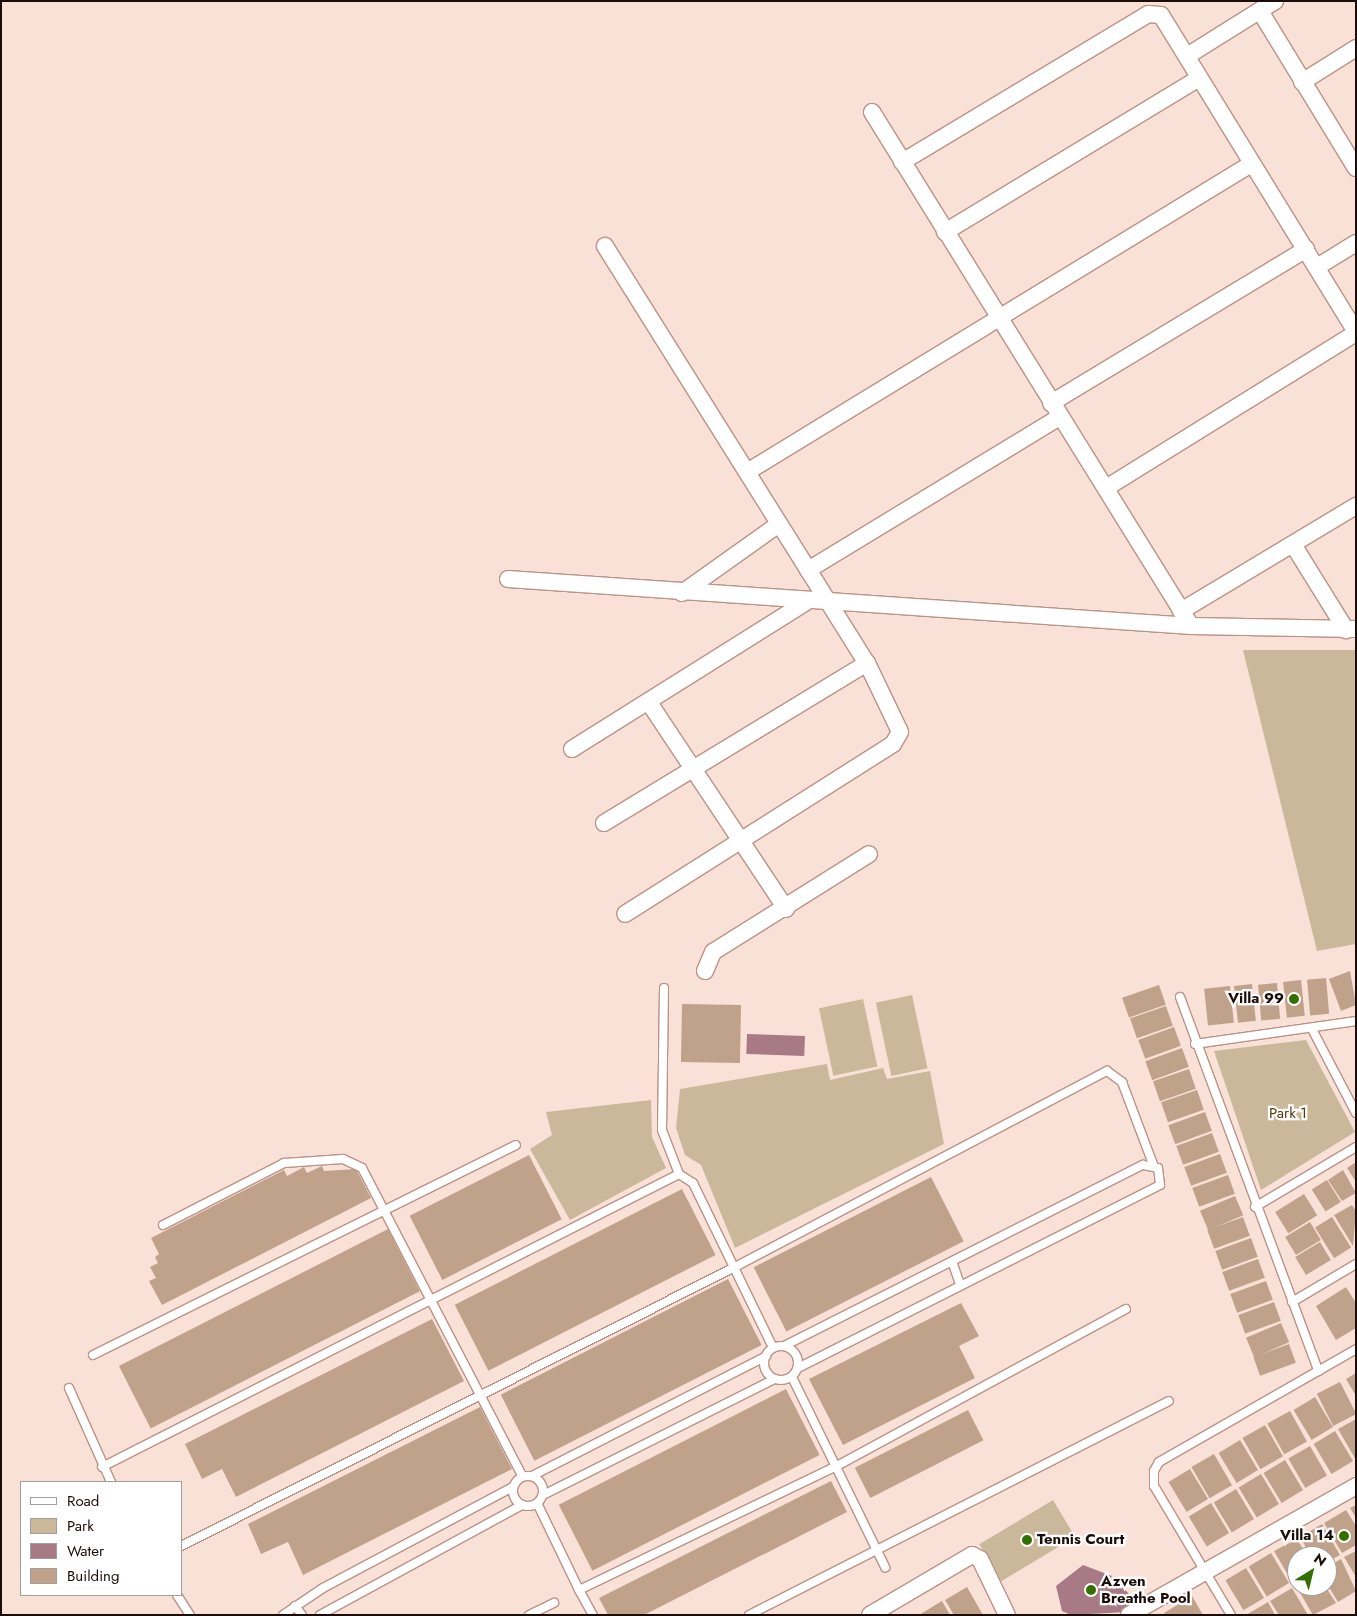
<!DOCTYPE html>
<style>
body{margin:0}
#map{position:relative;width:1357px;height:1616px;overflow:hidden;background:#fae1d8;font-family:Jost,sans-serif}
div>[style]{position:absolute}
.green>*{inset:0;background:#cbb89b;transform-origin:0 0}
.water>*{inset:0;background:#a87a86;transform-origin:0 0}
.building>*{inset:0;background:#c0a189;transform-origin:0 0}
.roads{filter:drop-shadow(1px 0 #b99386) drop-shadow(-1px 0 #b99386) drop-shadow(0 1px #b99386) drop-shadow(0 -1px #b99386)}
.service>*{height:8px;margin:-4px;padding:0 4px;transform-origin:4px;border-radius:4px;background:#fff}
.service>.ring{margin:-4px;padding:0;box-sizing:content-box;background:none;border:8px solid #fff;border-radius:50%}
.minor>*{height:16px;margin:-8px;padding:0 8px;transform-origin:8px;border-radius:8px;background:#fff}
.dots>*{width:14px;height:14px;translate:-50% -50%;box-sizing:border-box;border:2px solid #fff;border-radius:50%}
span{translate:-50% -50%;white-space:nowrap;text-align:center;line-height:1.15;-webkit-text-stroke:4.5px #fff;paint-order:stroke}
.poi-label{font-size:15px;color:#1a0c08;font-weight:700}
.right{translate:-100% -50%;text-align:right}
.left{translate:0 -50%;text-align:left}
.park-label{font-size:15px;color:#533a09}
.frame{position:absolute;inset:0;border:2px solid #1a0c08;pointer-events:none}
.legend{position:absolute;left:20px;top:1481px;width:162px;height:115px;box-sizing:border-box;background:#fff;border:1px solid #a39e9c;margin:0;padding:6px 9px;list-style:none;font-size:15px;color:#1a0c08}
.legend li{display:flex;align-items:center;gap:10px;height:25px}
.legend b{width:25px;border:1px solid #a39e9c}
.north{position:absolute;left:1287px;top:1546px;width:50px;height:50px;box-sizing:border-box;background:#fff;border:1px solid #a39e9c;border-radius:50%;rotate:36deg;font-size:14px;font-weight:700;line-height:20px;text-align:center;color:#1a0c08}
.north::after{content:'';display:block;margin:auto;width:18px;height:22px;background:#337002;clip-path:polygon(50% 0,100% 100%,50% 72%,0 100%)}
</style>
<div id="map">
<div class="green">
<i style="clip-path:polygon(1243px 650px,1356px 650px,1356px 944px,1317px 951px)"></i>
<i style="left:912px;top:995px;width:75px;height:37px;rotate:78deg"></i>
<i style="left:863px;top:999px;width:69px;height:45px;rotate:78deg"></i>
<i style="clip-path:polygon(1306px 1040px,1355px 1132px,1261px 1190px,1214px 1051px)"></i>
<i style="clip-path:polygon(827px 1064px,830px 1080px,883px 1068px,887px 1079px,930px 1071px,944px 1144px,735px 1248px,701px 1165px,685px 1155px,676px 1128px,680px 1089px)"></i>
<i style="clip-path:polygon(651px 1100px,652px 1137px,666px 1168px,570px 1220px,530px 1149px,552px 1135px,546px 1112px)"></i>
<i style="left:1053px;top:1500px;width:43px;height:86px;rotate:59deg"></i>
</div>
<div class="water">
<i style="left:747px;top:1034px;width:58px;height:20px;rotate:2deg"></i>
<i style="clip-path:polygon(1083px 1565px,1112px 1576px,1131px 1596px,1127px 1612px,1071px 1615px,1062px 1611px,1056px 1586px)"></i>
</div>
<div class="building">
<i style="clip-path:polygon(1350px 971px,1356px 1005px,1341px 1011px,1329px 979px)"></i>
<i style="left:1326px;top:978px;width:36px;height:19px;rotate:85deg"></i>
<i style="left:1301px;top:980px;width:36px;height:18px;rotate:84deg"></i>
<i style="left:1277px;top:983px;width:36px;height:19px;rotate:85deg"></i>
<i style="left:1252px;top:984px;width:37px;height:18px;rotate:84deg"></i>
<i style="left:1159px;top:985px;width:21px;height:39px;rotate:71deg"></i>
<i style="left:1230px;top:986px;width:37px;height:26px;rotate:84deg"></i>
<i style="left:682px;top:1004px;width:59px;height:58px;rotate:1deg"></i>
<i style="left:1166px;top:1006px;width:21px;height:38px;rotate:71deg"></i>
<i style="left:1174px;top:1027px;width:20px;height:38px;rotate:70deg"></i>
<i style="left:1182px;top:1048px;width:20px;height:39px;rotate:70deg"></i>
<i style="left:1189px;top:1069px;width:21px;height:38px;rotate:71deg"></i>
<i style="left:1197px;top:1090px;width:21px;height:38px;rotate:71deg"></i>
<i style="left:1205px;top:1112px;width:20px;height:39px;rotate:70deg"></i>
<i style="left:1212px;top:1133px;width:20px;height:38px;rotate:70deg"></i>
<i style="left:1220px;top:1154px;width:20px;height:38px;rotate:70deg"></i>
<i style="left:529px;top:1155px;width:72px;height:134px;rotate:63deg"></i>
<i style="clip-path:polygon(1356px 1162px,1356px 1182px,1347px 1168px)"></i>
<i style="clip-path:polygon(322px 1166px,324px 1171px,356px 1169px,371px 1198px,162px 1305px,149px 1281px,156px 1278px,150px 1267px,158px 1263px,155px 1257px,159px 1254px,151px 1238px,284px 1170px,287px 1176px,304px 1167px,307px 1173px)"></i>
<i style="clip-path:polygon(1343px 1170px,1356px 1193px,1342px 1201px,1328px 1180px)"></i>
<i style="left:1228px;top:1175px;width:20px;height:38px;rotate:70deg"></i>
<i style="left:931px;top:1177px;width:72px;height:199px;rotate:63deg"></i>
<i style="left:1327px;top:1180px;width:26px;height:18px;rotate:58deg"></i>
<i style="left:682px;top:1189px;width:74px;height:255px;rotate:63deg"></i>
<i style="left:1304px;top:1194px;width:25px;height:34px;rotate:58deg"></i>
<i style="left:1235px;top:1196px;width:21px;height:38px;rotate:67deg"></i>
<i style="clip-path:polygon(1352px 1205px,1356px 1211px,1353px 1246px,1334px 1215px)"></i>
<i style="left:1243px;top:1217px;width:20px;height:38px;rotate:70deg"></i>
<i style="left:1332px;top:1217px;width:36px;height:20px;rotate:58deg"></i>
<i style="left:1310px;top:1222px;width:21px;height:29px;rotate:59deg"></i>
<i style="left:388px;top:1229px;width:70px;height:302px;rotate:63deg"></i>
<i style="left:1251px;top:1238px;width:20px;height:38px;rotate:70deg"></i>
<i style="left:1320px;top:1242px;width:21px;height:29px;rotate:59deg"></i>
<i style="left:1258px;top:1259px;width:20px;height:38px;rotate:70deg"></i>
<i style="left:728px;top:1279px;width:74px;height:255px;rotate:63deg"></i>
<i style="left:1266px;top:1281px;width:20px;height:38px;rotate:70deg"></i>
<i style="clip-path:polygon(1346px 1287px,1356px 1303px,1356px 1328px,1336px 1340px,1316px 1306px)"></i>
<i style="left:1274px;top:1302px;width:20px;height:38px;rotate:70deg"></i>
<i style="clip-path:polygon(961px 1303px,979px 1336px,959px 1346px,975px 1378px,843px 1445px,809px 1379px)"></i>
<i style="clip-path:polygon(432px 1319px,464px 1381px,236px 1497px,222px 1469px,202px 1479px,185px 1444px)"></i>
<i style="left:1281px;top:1323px;width:21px;height:38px;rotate:67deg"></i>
<i style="left:1289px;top:1344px;width:20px;height:38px;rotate:70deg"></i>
<i style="clip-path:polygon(1356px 1373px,1356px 1396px,1346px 1379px)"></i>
<i style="left:1340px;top:1382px;width:36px;height:26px;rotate:63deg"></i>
<i style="left:786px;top:1389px;width:74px;height:255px;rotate:63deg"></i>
<i style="left:1315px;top:1397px;width:35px;height:25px;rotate:59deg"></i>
<i style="clip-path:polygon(480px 1407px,512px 1469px,303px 1575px,288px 1542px,261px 1554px,248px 1524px)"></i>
<i style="left:968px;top:1410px;width:34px;height:127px;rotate:63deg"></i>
<i style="left:1290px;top:1411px;width:35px;height:26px;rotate:61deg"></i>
<i style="clip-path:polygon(1356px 1419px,1356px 1460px,1338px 1429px)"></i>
<i style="left:1265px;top:1425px;width:36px;height:26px;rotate:60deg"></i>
<i style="left:1335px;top:1431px;width:35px;height:25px;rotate:59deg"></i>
<i style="left:1240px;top:1440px;width:35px;height:25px;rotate:59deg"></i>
<i style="left:1310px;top:1446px;width:34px;height:25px;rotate:60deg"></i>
<i style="left:1214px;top:1454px;width:36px;height:26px;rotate:60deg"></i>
<i style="left:1285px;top:1460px;width:35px;height:25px;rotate:59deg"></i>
<i style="left:1190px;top:1469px;width:35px;height:25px;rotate:59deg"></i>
<i style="left:1261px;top:1474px;width:35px;height:26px;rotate:59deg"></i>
<i style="clip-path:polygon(831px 1481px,847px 1512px,644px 1615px,608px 1615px,599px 1598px)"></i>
<i style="left:1236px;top:1489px;width:35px;height:26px;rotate:59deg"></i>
<i style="left:1211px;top:1503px;width:35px;height:26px;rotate:59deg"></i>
<i style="clip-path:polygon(1356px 1505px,1356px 1518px,1350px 1508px)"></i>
<i style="clip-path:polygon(1346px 1510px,1356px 1526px,1356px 1545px,1342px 1553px,1324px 1523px)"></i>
<i style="clip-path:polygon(1322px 1524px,1340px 1555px,1327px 1562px,1327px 1556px,1311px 1556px,1300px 1537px)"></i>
<i style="clip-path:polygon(1297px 1539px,1307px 1556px,1297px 1556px,1297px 1579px,1292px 1582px,1274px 1551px)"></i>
<i style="clip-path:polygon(1356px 1551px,1356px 1577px,1344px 1557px)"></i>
<i style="left:1271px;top:1553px;width:35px;height:26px;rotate:59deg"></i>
<i style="clip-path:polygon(1341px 1559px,1356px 1591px,1338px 1602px,1327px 1584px,1327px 1567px)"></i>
<i style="left:1246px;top:1568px;width:35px;height:24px;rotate:59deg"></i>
<i style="clip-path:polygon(1296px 1586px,1325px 1586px,1336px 1603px,1313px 1615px)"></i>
<i style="clip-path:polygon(967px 1587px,983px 1615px,954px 1615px,945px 1600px)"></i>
<i style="clip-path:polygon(1292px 1588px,1308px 1615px,1279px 1615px,1270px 1601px)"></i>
<i style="clip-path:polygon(1192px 1596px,1203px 1615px,1165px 1615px,1164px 1613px)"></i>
<i style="clip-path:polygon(942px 1601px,950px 1615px,919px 1615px)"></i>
<i style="clip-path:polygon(1268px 1602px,1275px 1615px,1246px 1615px)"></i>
</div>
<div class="roads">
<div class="service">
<i style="left:664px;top:988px;width:142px;rotate:90.8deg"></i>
<i style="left:662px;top:1130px;width:47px;rotate:68.9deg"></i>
<i style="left:1180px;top:997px;width:399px;rotate:69.7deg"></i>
<i style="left:1312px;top:1029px;width:95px;rotate:62.4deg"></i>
<i style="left:1195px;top:1044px;width:163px;rotate:-8.1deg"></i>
<i style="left:1255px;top:1207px;width:117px;rotate:-30.7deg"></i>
<i style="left:163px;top:1225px;width:136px;rotate:-27.1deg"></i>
<i style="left:284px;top:1163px;width:59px;rotate:-3.9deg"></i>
<i style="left:343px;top:1159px;width:21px;rotate:25deg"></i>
<i style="left:362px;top:1168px;width:347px;rotate:62.5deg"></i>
<i style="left:953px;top:1264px;width:21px;rotate:71deg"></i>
<i style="left:1292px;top:1302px;width:74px;rotate:-30.7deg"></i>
<i style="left:784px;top:1346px;width:402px;rotate:-26.8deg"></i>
<i style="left:1143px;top:1165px;width:15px;rotate:11deg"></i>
<i style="left:1158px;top:1168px;width:17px;rotate:83deg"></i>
<i style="left:1160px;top:1185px;width:406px;rotate:153.2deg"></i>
<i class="ring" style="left:764px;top:1346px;width:26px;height:26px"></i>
<i style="left:93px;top:1355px;width:472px;rotate:-26.4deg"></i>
<i style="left:792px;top:1377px;width:212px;rotate:63.9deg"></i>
<i style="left:69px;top:1388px;width:103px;rotate:65.9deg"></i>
<i style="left:102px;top:1467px;width:647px;rotate:-26.92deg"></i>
<i style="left:679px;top:1174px;width:17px;rotate:33deg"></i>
<i style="left:693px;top:1183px;width:183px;rotate:64.1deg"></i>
<i class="ring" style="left:513px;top:1476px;width:22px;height:22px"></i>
<i style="left:532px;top:1476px;width:263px;rotate:-27.1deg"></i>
<i style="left:543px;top:1495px;width:259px;rotate:-26.6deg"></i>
<i style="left:537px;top:1503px;width:97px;rotate:64.2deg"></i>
<i style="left:579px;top:1590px;width:284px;rotate:-25.7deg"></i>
<i style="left:835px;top:1467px;width:331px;rotate:-28.5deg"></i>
<i style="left:181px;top:1546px;width:618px;rotate:-26.73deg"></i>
<i style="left:733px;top:1268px;width:423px;rotate:-27.8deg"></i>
<i style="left:1107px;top:1071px;width:19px;rotate:36deg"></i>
<i style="left:1122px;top:1082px;width:88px;rotate:69.3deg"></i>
<i style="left:579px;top:1590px;width:29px;rotate:61deg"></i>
<i style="left:177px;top:1595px;width:24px;rotate:57deg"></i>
<i style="left:295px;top:1606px;width:11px;rotate:52deg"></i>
<i style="left:283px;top:1615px;width:48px;rotate:-34deg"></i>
<i style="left:323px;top:1588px;width:215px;rotate:-28deg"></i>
<i style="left:320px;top:1615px;width:230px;rotate:-28.6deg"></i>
<i style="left:529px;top:1615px;width:28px;rotate:-26deg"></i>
<i style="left:749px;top:1615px;width:471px;rotate:-27deg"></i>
<i style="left:1231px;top:1615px;width:150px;rotate:-120.8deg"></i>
<i style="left:1154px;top:1486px;width:15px;rotate:-90deg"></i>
<i style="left:1154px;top:1471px;width:10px;rotate:-61deg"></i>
<i style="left:1159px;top:1462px;width:227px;rotate:-29.8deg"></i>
</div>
<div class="minor">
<i style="left:1260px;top:11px;width:184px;rotate:58.6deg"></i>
<i style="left:1187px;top:56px;width:104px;rotate:-32deg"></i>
<i style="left:1302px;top:82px;width:64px;rotate:-32.2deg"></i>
<i style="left:872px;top:112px;width:605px;rotate:58.18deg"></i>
<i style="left:902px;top:162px;width:287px;rotate:-31deg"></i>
<i style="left:1148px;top:14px;width:13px;rotate:4deg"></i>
<i style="left:1161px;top:15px;width:372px;rotate:58.4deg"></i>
<i style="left:945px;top:232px;width:297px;rotate:-31.2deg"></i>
<i style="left:605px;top:246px;width:492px;rotate:57.9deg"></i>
<i style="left:867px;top:663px;width:76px;rotate:64.4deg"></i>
<i style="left:900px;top:732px;width:14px;rotate:120deg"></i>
<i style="left:893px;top:744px;width:317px;rotate:147.6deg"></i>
<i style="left:1317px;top:267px;width:46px;rotate:-31.6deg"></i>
<i style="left:1051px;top:403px;width:298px;rotate:-31.1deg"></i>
<i style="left:747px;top:472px;width:591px;rotate:-31.43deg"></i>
<i style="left:1106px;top:488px;width:294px;rotate:-31.8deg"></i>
<i style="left:1294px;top:546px;width:99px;rotate:58.2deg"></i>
<i style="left:808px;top:570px;width:295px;rotate:-31.3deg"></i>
<i style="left:508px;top:579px;width:685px;rotate:3.94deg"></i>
<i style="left:1191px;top:626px;width:165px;rotate:1deg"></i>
<i style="left:682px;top:593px;width:119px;rotate:-35.4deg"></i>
<i style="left:1181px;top:611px;width:204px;rotate:-31deg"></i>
<i style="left:650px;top:704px;width:246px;rotate:56.4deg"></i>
<i style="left:572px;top:749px;width:276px;rotate:-32.1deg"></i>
<i style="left:604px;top:823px;width:308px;rotate:-31.3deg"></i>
<i style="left:705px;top:971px;width:21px;rotate:-67deg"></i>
<i style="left:713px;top:952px;width:184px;rotate:-32.1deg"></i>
<i style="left:870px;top:1615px;width:118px;rotate:-30.5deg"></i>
<i style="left:972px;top:1555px;width:9px;rotate:27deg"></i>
<i style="left:980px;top:1559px;width:62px;rotate:64.3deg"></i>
<i style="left:1129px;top:1615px;width:261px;rotate:-29.6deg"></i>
</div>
</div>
<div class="dots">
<i style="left:1294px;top:999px;background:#337002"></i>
<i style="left:1344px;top:1536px;background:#337002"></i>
<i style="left:1027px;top:1540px;background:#337002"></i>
<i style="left:1091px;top:1590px;background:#337002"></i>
</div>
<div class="poi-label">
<span class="right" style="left:1284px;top:999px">Villa 99</span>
<span class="right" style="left:1334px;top:1536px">Villa 14</span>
<span class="left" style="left:1037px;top:1540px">Tennis Court</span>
<span class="left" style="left:1101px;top:1590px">Azven<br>Breathe Pool</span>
</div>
<div class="park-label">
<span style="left:1288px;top:1114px">Park 1</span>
</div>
<div class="frame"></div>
<ul class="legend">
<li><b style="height:6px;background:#fff"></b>Road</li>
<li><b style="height:14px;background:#cbb89b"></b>Park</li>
<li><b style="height:14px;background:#a87a86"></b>Water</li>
<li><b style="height:14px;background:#c0a189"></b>Building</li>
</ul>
<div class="north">N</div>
</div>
